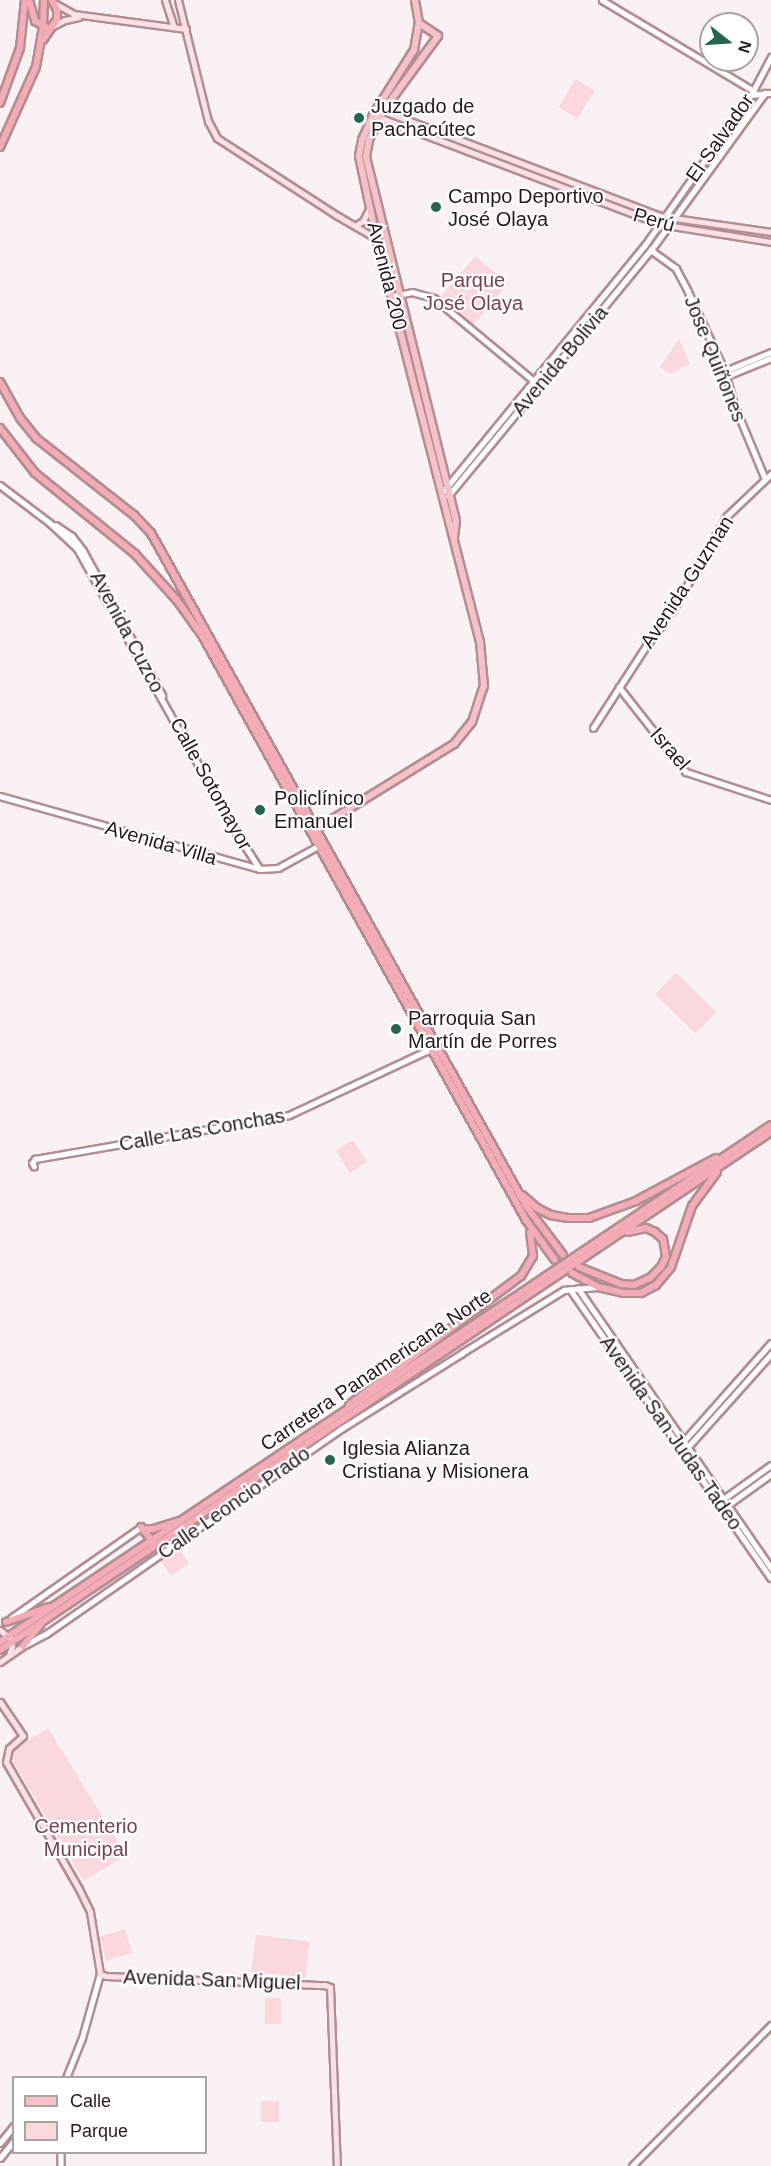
<!DOCTYPE html>
<meta charset="utf-8">
<style>
body{margin:0}
#map{position:relative;width:771px;height:2166px;overflow:hidden;background:#faf1f2;font-family:Arial,sans-serif}
div>[style]{position:absolute}
.green>*{inset:0;background:#fbd8dd;transform-origin:0 0}
.roads{filter:drop-shadow(2px 0 #b28e93) drop-shadow(-2px 0 #b28e93) drop-shadow(0 2px #b28e93) drop-shadow(0 -2px #b28e93)}
.tertiary>*{height:4.5px;margin:-2.25px;padding:0 2.25px;transform-origin:2.25px;border-radius:2.25px;background:#fff}
.secondary>*{height:5px;margin:-2.5px;padding:0 2.5px;transform-origin:2.5px;border-radius:2.5px;background:#fbe0e5}
.primary>*{height:6px;margin:-3px;padding:0 3px;transform-origin:3px;border-radius:3px;background:#f7c1ca}
.trunk>*{height:6px;margin:-3px;padding:0 3px;transform-origin:3px;border-radius:3px;background:#f4acb8}
.dots>*{width:16px;height:16px;translate:-50% -50%;box-sizing:border-box;border:3px solid #fff;border-radius:50%}
span{translate:-50% -50%;white-space:nowrap;text-align:center;line-height:1.15;-webkit-text-stroke:4.5px #fff;paint-order:stroke}
.poi-label{font-size:20px;color:#281a1c}
.left{translate:0 -50%;text-align:left}
.street-label{font-size:20px;color:#281a1c}
.park-label{font-size:20px;color:#78424c}
.legend{position:absolute;left:12px;top:2076px;width:195px;height:78px;box-sizing:border-box;background:#fff;border:2px solid #a9a3a4;margin:0;padding:8px 10px;list-style:none;font-size:18px;color:#281a1c}
.legend li{display:flex;align-items:center;gap:12px;height:30px}
.legend b{width:30px;border:2px solid #a9a3a4}
.north{position:absolute;left:699px;top:12px;width:60px;height:60px;box-sizing:border-box;background:#fff;border:2px solid #a9a3a4;border-radius:50%;rotate:107deg;font-size:16px;font-weight:700;line-height:24px;text-align:center;color:#281a1c}
.north::after{content:'';display:block;margin:auto;width:21px;height:27px;background:#246451;clip-path:polygon(50% 0,100% 100%,50% 72%,0 100%)}
</style>
<div id="map">
<div class="green">
<i style="left:576px;top:79px;width:22px;height:33px;rotate:32deg"></i>
<i style="left:475px;top:256px;width:43px;height:55px;rotate:40deg"></i>
<i style="clip-path:polygon(679px 339px,690px 364px,670px 374px,660px 367px)"></i>
<i style="left:676px;top:973px;width:56px;height:30px;rotate:44deg"></i>
<i style="left:353px;top:1140px;width:26px;height:20px;rotate:58deg"></i>
<i style="left:177px;top:1546px;width:21px;height:22px;rotate:55deg"></i>
<i style="clip-path:polygon(48px 1728px,126px 1855px,84px 1881px,11px 1758px,13px 1750px)"></i>
<i style="left:125px;top:1929px;width:25px;height:27px;rotate:74deg"></i>
<i style="left:256px;top:1935px;width:54px;height:37px;rotate:7deg"></i>
<i style="left:265px;top:1998px;width:16px;height:26px"></i>
<i style="left:261px;top:2101px;width:18px;height:21px"></i>
</div>
<div class="roads">
<div class="tertiary">
<i style="left:602px;top:0;width:177px;rotate:30.9deg"></i>
<i style="left:751px;top:95px;width:20px;rotate:-6deg"></i>
<i style="left:651px;top:250px;width:31px;rotate:36deg"></i>
<i style="left:676px;top:268px;width:26px;rotate:62deg"></i>
<i style="left:688px;top:291px;width:88px;rotate:65.2deg"></i>
<i style="left:725px;top:371px;width:36px;rotate:74deg"></i>
<i style="left:735px;top:406px;width:78px;rotate:67.4deg"></i>
<i style="left:392px;top:296px;width:20px;rotate:-11deg"></i>
<i style="left:412px;top:292px;width:23px;rotate:15deg"></i>
<i style="left:434px;top:298px;width:131px;rotate:39.7deg"></i>
<i style="left:725px;top:371px;width:50px;rotate:-22.4deg"></i>
<i style="left:727px;top:376px;width:48px;rotate:-22.2deg"></i>
<i style="left:0;top:485px;width:63px;rotate:37.2deg"></i>
<i style="left:50px;top:523px;width:37px;rotate:43deg"></i>
<i style="left:77px;top:548px;width:329px;rotate:60.7deg"></i>
<i style="left:238px;top:835px;width:40px;rotate:57.1deg"></i>
<i style="left:442px;top:493px;width:320px;rotate:-50.7deg"></i>
<i style="left:645px;top:245px;width:184px;rotate:-54.8deg"></i>
<i style="left:751px;top:95px;width:43px;rotate:-62.2deg"></i>
<i style="left:448px;top:496px;width:319px;rotate:-50.5deg"></i>
<i style="left:651px;top:250px;width:194px;rotate:-54deg"></i>
<i style="left:56px;top:525px;width:19px;rotate:35deg"></i>
<i style="left:72px;top:536px;width:18px;rotate:52deg"></i>
<i style="left:83px;top:550px;width:166px;rotate:61.3deg"></i>
<i style="left:619px;top:687px;width:108px;rotate:51.8deg"></i>
<i style="left:686px;top:772px;width:89px;rotate:18.2deg"></i>
<i style="left:593px;top:728px;width:98px;rotate:-57.1deg"></i>
<i style="left:646px;top:646px;width:47px;rotate:-53.6deg"></i>
<i style="left:674px;top:608px;width:106px;rotate:-60.1deg"></i>
<i style="left:727px;top:516px;width:61px;rotate:-43.7deg"></i>
<i style="left:0;top:796px;width:270px;rotate:15.7deg"></i>
<i style="left:260px;top:869px;width:18px;rotate:-3deg"></i>
<i style="left:278px;top:868px;width:48px;rotate:-28.7deg"></i>
<i style="left:34px;top:1167px;width:4px;rotate:-117deg"></i>
<i style="left:32px;top:1163px;width:5px;rotate:-53deg"></i>
<i style="left:35px;top:1159px;width:258px;rotate:-9.8deg"></i>
<i style="left:289px;top:1115px;width:159px;rotate:-25deg"></i>
<i style="left:578px;top:1288px;width:340px;rotate:55.4deg"></i>
<i style="left:570px;top:1289px;width:352px;rotate:55.2deg"></i>
<i style="left:683px;top:1442px;width:132px;rotate:-48.4deg"></i>
<i style="left:687px;top:1448px;width:126px;rotate:-48.2deg"></i>
<i style="left:722px;top:1500px;width:60px;rotate:-35.5deg"></i>
<i style="left:725px;top:1507px;width:57px;rotate:-35.7deg"></i>
<i style="left:11px;top:1618px;width:159px;rotate:-35deg"></i>
<i style="left:25px;top:1645px;width:24px;rotate:-28deg"></i>
<i style="left:46px;top:1634px;width:359px;rotate:-34.8deg"></i>
<i style="left:341px;top:1429px;width:143px;rotate:-32.1deg"></i>
<i style="left:462px;top:1353px;width:120px;rotate:-31.7deg"></i>
<i style="left:564px;top:1290px;width:33px;rotate:-5deg"></i>
<i style="left:66px;top:2078px;width:43px;rotate:-68.2deg"></i>
<i style="left:82px;top:2038px;width:66px;rotate:-74.3deg"></i>
<i style="left:0;top:2143px;width:22px;rotate:-51deg"></i>
<i style="left:61px;top:2152px;width:14px;rotate:90deg"></i>
<i style="left:0;top:2158px;width:22px;rotate:-51deg"></i>
<i style="left:632px;top:2166px;width:198px;rotate:-45.4deg"></i>
</div>
<div class="secondary">
<i style="left:165px;top:0;width:28px;rotate:72deg"></i>
<i style="left:178px;top:0;width:125px;rotate:76.1deg"></i>
<i style="left:208px;top:121px;width:19px;rotate:62deg"></i>
<i style="left:217px;top:138px;width:142px;rotate:32.9deg"></i>
<i style="left:336px;top:215px;width:42px;rotate:30.3deg"></i>
<i style="left:372px;top:236px;width:4px"></i>
<i style="left:54px;top:3px;width:23px;rotate:29deg"></i>
<i style="left:74px;top:14px;width:113px;rotate:7.6deg"></i>
<i style="left:53px;top:26px;width:13px;rotate:-27deg"></i>
<i style="left:65px;top:20px;width:14px;rotate:-12deg"></i>
<i style="left:381px;top:110px;width:298px;rotate:20.8deg"></i>
<i style="left:660px;top:216px;width:112px;rotate:8.2deg"></i>
<i style="left:373px;top:115px;width:307px;rotate:20.8deg"></i>
<i style="left:660px;top:224px;width:112px;rotate:9.2deg"></i>
<i style="left:355px;top:226px;width:9px;rotate:-32deg"></i>
<i style="left:363px;top:221px;width:13px;rotate:-63deg"></i>
<i style="left:0;top:1630px;width:14px;rotate:39deg"></i>
<i style="left:11px;top:1639px;width:7px;rotate:82deg"></i>
<i style="left:12px;top:1646px;width:9px;rotate:108deg"></i>
<i style="left:0;top:1662px;width:28px;rotate:-35deg"></i>
<i style="left:0;top:1702px;width:41px;rotate:55.9deg"></i>
<i style="left:23px;top:1736px;width:18px;rotate:139deg"></i>
<i style="left:9px;top:1748px;width:14px;rotate:102deg"></i>
<i style="left:6px;top:1762px;width:146px;rotate:60.1deg"></i>
<i style="left:79px;top:1889px;width:25px;rotate:64deg"></i>
<i style="left:90px;top:1912px;width:63px;rotate:80.8deg"></i>
<i style="left:100px;top:1974px;width:6px;rotate:18deg"></i>
<i style="left:106px;top:1976px;width:219px;rotate:2.4deg"></i>
<i style="left:325px;top:1985px;width:5px;rotate:22deg"></i>
<i style="left:330px;top:1987px;width:179px;rotate:87.8deg"></i>
</div>
<div class="primary">
<i style="left:419px;top:23px;width:23px;rotate:34deg"></i>
<i style="left:438px;top:36px;width:93px;rotate:126.3deg"></i>
<i style="left:383px;top:111px;width:32px;rotate:116deg"></i>
<i style="left:369px;top:140px;width:17px;rotate:100deg"></i>
<i style="left:366px;top:157px;width:375px;rotate:76.1deg"></i>
<i style="left:456px;top:521px;width:17px;rotate:97deg"></i>
<i style="left:313px;top:831px;width:166px;rotate:-31.7deg"></i>
<i style="left:454px;top:744px;width:28px;rotate:-51deg"></i>
<i style="left:472px;top:722px;width:38px;rotate:-72deg"></i>
<i style="left:484px;top:686px;width:44px;rotate:-95.2deg"></i>
<i style="left:480px;top:642px;width:419px;rotate:-104.4deg"></i>
<i style="left:376px;top:236px;width:82px;rotate:-102deg"></i>
<i style="left:359px;top:156px;width:16px;rotate:-79deg"></i>
<i style="left:362px;top:140px;width:27px;rotate:-66deg"></i>
<i style="left:373px;top:115px;width:77px;rotate:-57.8deg"></i>
<i style="left:414px;top:50px;width:27px;rotate:-80deg"></i>
<i style="left:419px;top:23px;width:23px;rotate:-100deg"></i>
</div>
<div class="trunk">
<i style="left:29px;top:0;width:22px;rotate:74deg"></i>
<i style="left:35px;top:21px;width:13px;rotate:29deg"></i>
<i style="left:43px;top:40px;width:25px;rotate:-56deg"></i>
<i style="left:57px;top:19px;width:9px;rotate:-90deg"></i>
<i style="left:57px;top:10px;width:11px;rotate:-117deg"></i>
<i style="left:0;top:103px;width:59px;rotate:-70deg"></i>
<i style="left:20px;top:48px;width:48px;rotate:-84.1deg"></i>
<i style="left:0;top:147px;width:88px;rotate:-65.8deg"></i>
<i style="left:36px;top:67px;width:41px;rotate:-80.1deg"></i>
<i style="left:43px;top:27px;width:27px;rotate:-88deg"></i>
<i style="left:0;top:382px;width:41px;rotate:60.9deg"></i>
<i style="left:20px;top:418px;width:26px;rotate:51deg"></i>
<i style="left:36px;top:438px;width:125px;rotate:38.2deg"></i>
<i style="left:134px;top:515px;width:25px;rotate:47deg"></i>
<i style="left:151px;top:533px;width:770px;rotate:60.87deg"></i>
<i style="left:526px;top:1206px;width:61px;rotate:52.9deg"></i>
<i style="left:0;top:428px;width:57px;rotate:52.1deg"></i>
<i style="left:35px;top:473px;width:129px;rotate:39deg"></i>
<i style="left:135px;top:554px;width:61px;rotate:47.7deg"></i>
<i style="left:176px;top:599px;width:44px;rotate:54.2deg"></i>
<i style="left:202px;top:635px;width:669px;rotate:61.02deg"></i>
<i style="left:526px;top:1220px;width:49px;rotate:54.1deg"></i>
<i style="left:522px;top:1195px;width:20px;rotate:41deg"></i>
<i style="left:537px;top:1208px;width:16px;rotate:27deg"></i>
<i style="left:551px;top:1215px;width:17px;rotate:10deg"></i>
<i style="left:568px;top:1218px;width:21px"></i>
<i style="left:589px;top:1218px;width:50px;rotate:-19.9deg"></i>
<i style="left:636px;top:1201px;width:91px;rotate:-28.3deg"></i>
<i style="left:579px;top:1267px;width:45px;rotate:22deg"></i>
<i style="left:621px;top:1284px;width:13px;rotate:4deg"></i>
<i style="left:634px;top:1285px;width:17px;rotate:-24deg"></i>
<i style="left:650px;top:1278px;width:16px;rotate:-45deg"></i>
<i style="left:661px;top:1267px;width:11px;rotate:-63deg"></i>
<i style="left:666px;top:1257px;width:18px;rotate:-99deg"></i>
<i style="left:663px;top:1239px;width:11px;rotate:-139deg"></i>
<i style="left:655px;top:1232px;width:10px;rotate:-156deg"></i>
<i style="left:646px;top:1228px;width:19px;rotate:168deg"></i>
<i style="left:572px;top:1273px;width:30px;rotate:28deg"></i>
<i style="left:598px;top:1287px;width:26px;rotate:13deg"></i>
<i style="left:623px;top:1293px;width:18px"></i>
<i style="left:641px;top:1293px;width:17px;rotate:-28deg"></i>
<i style="left:656px;top:1285px;width:23px;rotate:-50deg"></i>
<i style="left:671px;top:1267px;width:65px;rotate:-71deg"></i>
<i style="left:692px;top:1206px;width:42px;rotate:-53.7deg"></i>
<i style="left:349px;top:1405px;width:215px;rotate:-36.9deg"></i>
<i style="left:521px;top:1276px;width:23px;rotate:-59deg"></i>
<i style="left:533px;top:1256px;width:24px;rotate:-97deg"></i>
<i style="left:141px;top:1527px;width:21px;rotate:51deg"></i>
<i style="left:145px;top:1529px;width:8px"></i>
<i style="left:153px;top:1529px;width:27px;rotate:-17deg"></i>
<i style="left:6px;top:1622px;width:46px;rotate:-19.2deg"></i>
<i style="left:0;top:1642px;width:928px;rotate:-33.84deg"></i>
<i style="left:23px;top:1646px;width:28px;rotate:-51deg"></i>
<i style="left:0;top:1650px;width:929px;rotate:-33.9deg"></i>
</div>
</div>
<div class="dots">
<i style="left:359px;top:118px;background:#246451"></i>
<i style="left:436px;top:207px;background:#246451"></i>
<i style="left:260px;top:810px;background:#246451"></i>
<i style="left:396px;top:1029px;background:#246451"></i>
<i style="left:330px;top:1460px;background:#246451"></i>
</div>
<div class="poi-label">
<span class="left" style="left:371px;top:118px">Juzgado de<br>Pachacútec</span>
<span class="left" style="left:448px;top:208px">Campo Deportivo<br>José Olaya</span>
<span class="left" style="left:274px;top:810px">Policlínico<br>Emanuel</span>
<span class="left" style="left:408px;top:1030px">Parroquia San<br>Martín de Porres</span>
<span class="left" style="left:342px;top:1460px">Iglesia Alianza<br>Cristiana y Misionera</span>
</div>
<div class="street-label">
<span style="left:720px;top:138px;rotate:-55deg">El Salvador</span>
<span style="left:654px;top:220px;rotate:16deg">Perú</span>
<span style="left:387px;top:276px;rotate:76deg">Avenida 200</span>
<span style="left:715px;top:359px;rotate:68deg">Jose Quiñones</span>
<span style="left:560px;top:361px;rotate:-50deg">Avenida Bolivia</span>
<span style="left:687px;top:582px;rotate:-57deg">Avenida Guzman</span>
<span style="left:127px;top:632px;rotate:62deg">Avenida Cuzco</span>
<span style="left:670px;top:749px;rotate:49deg">Israel</span>
<span style="left:211px;top:784px;rotate:61deg">Calle Sotomayor</span>
<span style="left:161px;top:843px;rotate:16deg">Avenida Villa</span>
<span style="left:202px;top:1130px;rotate:-10deg">Calle Las Conchas</span>
<span style="left:376px;top:1370px;rotate:-34deg">Carretera Panamericana Norte</span>
<span style="left:671px;top:1433px;rotate:55deg">Avenida San Judas Tadeo</span>
<span style="left:234px;top:1503px;rotate:-35deg">Calle Leoncio Prado</span>
<span style="left:212px;top:1980px;rotate:2deg">Avenida San Miguel</span>
</div>
<div class="park-label">
<span style="left:473px;top:292px">Parque<br>José Olaya</span>
<span style="left:86px;top:1838px">Cementerio<br>Municipal</span>
</div>
<ul class="legend">
<li><b style="height:8px;background:#f7c1ca"></b>Calle</li>
<li><b style="height:16px;background:#fbd8dd"></b>Parque</li>
</ul>
<div class="north">N</div>
</div>
